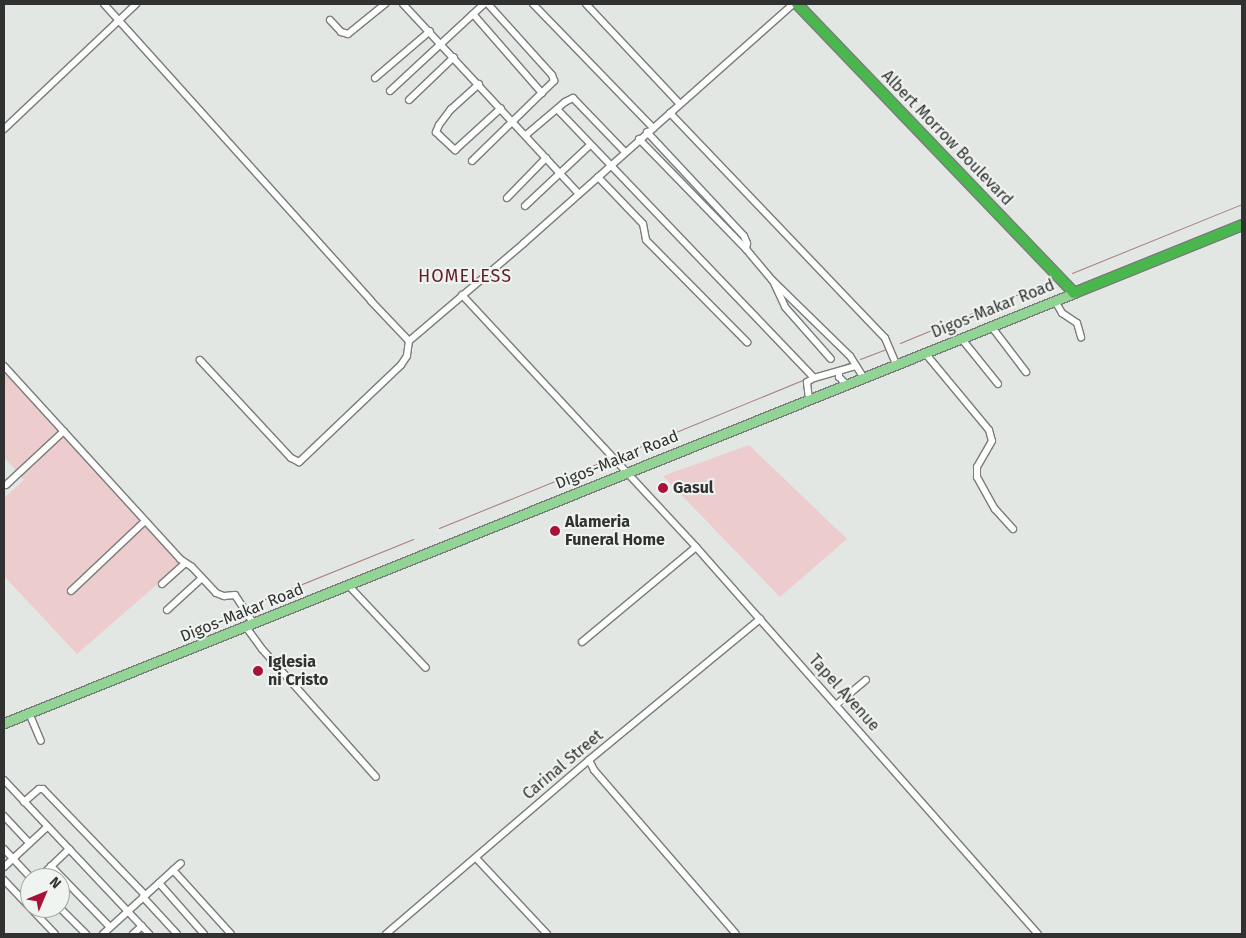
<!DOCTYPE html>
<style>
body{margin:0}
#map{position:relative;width:1246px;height:938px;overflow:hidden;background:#e3e7e3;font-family:"Fira Sans",sans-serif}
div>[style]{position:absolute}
.green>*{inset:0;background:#edcccd}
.stream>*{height:1px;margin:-0.5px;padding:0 0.5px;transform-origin:0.5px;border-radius:0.5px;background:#a87d7f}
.roads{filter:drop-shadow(1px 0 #797c79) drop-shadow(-1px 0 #797c79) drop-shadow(0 1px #797c79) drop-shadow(0 -1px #797c79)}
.minor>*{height:6px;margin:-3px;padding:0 3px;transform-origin:3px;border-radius:3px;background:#fff}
.major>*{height:9px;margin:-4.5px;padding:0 4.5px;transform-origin:4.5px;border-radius:4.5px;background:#92d495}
.highway>*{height:10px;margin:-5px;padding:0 5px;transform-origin:5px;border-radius:5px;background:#4ab74e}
.dots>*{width:14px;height:14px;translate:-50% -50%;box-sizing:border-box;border:2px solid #f0f4f0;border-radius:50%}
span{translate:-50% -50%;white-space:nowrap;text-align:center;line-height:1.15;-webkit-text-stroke:4px #f0f4f0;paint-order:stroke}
.street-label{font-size:16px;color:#303130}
.poi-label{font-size:16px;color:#303130;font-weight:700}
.left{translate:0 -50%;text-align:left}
.neighbourhood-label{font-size:18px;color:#621d27;letter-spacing:1px}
.frame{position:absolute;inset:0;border:5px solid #303130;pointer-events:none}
.north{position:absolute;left:20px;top:868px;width:50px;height:50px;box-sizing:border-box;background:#f0f4f0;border:1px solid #a3a6a3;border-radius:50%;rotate:45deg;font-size:14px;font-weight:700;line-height:20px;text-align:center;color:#303130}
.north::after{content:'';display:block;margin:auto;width:18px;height:22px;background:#a91238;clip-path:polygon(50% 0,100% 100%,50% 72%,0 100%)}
</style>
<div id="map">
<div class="green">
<i style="clip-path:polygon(4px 369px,184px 561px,77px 654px,4px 576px,4px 498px,24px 480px,4px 457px)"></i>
<i style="clip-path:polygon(749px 445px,847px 539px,780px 597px,663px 476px)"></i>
</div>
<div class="stream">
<i style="left:1072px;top:273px;width:183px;rotate:-22.1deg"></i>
<i style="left:900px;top:343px;width:165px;rotate:-22.4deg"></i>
<i style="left:860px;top:359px;width:28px;rotate:-21deg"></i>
<i style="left:821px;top:373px;width:30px;rotate:-20deg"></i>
<i style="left:627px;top:452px;width:195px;rotate:-22.3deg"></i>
<i style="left:439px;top:528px;width:178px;rotate:-22.1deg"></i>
<i style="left:250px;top:605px;width:176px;rotate:-22deg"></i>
</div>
<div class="roads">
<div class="minor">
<i style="left:104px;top:4px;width:399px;rotate:48deg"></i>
<i style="left:371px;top:301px;width:55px;rotate:46.5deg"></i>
<i style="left:409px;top:341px;width:15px;rotate:98deg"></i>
<i style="left:407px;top:356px;width:11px;rotate:124deg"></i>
<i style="left:401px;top:365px;width:141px;rotate:136.4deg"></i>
<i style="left:299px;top:462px;width:9px;rotate:-153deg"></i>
<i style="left:291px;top:458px;width:134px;rotate:-132.9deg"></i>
<i style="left:403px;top:4px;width:259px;rotate:47.2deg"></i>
<i style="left:533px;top:4px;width:173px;rotate:45.9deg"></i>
<i style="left:586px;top:4px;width:137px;rotate:46.8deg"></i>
<i style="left:473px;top:14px;width:105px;rotate:48.9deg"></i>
<i style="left:330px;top:20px;width:16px;rotate:47deg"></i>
<i style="left:341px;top:32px;width:7px;rotate:16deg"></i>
<i style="left:348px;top:34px;width:48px;rotate:-39deg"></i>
<i style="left:375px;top:78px;width:72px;rotate:-40.5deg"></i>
<i style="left:479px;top:84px;width:38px;rotate:138deg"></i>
<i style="left:451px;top:109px;width:20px;rotate:127deg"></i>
<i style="left:439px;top:125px;width:8px;rotate:113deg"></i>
<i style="left:436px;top:132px;width:6px;rotate:45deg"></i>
<i style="left:440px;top:136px;width:21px;rotate:43deg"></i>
<i style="left:455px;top:150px;width:62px;rotate:-42.4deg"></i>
<i style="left:390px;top:91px;width:128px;rotate:-42.8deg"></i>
<i style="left:409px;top:100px;width:62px;rotate:-43.7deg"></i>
<i style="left:557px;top:109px;width:372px;rotate:46.3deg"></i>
<i style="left:814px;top:378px;width:44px;rotate:-15.9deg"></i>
<i style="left:670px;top:113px;width:311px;rotate:46.3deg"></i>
<i style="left:885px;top:338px;width:28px;rotate:67deg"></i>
<i style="left:4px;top:129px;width:182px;rotate:-43.4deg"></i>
<i style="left:647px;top:132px;width:142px;rotate:47deg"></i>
<i style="left:744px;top:236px;width:8px;rotate:67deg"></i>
<i style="left:747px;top:243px;width:6px;rotate:99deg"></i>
<i style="left:526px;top:135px;width:51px;rotate:-40.2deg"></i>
<i style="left:565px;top:102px;width:9px;rotate:-27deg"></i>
<i style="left:573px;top:98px;width:75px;rotate:46.1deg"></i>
<i style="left:639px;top:139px;width:153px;rotate:45.8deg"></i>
<i style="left:746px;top:249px;width:40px;rotate:50deg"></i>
<i style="left:772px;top:280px;width:109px;rotate:44.3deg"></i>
<i style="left:850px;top:356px;width:25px;rotate:58deg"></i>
<i style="left:472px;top:161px;width:115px;rotate:-44.3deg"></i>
<i style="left:554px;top:81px;width:6px;rotate:-108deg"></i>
<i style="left:552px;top:75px;width:96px;rotate:-132deg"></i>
<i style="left:598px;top:177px;width:65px;rotate:46.2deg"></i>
<i style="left:643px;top:224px;width:16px;rotate:79deg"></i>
<i style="left:646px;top:240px;width:144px;rotate:45.3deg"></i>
<i style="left:507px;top:198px;width:56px;rotate:-45.7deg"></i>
<i style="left:525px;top:206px;width:89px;rotate:-43.2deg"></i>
<i style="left:774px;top:283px;width:26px;rotate:65deg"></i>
<i style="left:785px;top:307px;width:69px;rotate:48.5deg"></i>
<i style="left:462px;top:295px;width:344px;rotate:47.1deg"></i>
<i style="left:696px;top:547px;width:516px;rotate:48.53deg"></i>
<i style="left:1055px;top:301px;width:14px;rotate:60deg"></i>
<i style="left:1062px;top:313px;width:18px;rotate:34deg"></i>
<i style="left:1077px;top:323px;width:15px;rotate:74deg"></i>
<i style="left:991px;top:326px;width:58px;rotate:52.7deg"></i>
<i style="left:961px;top:338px;width:59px;rotate:51.2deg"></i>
<i style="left:409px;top:341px;width:151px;rotate:-40.4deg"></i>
<i style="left:524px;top:243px;width:360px;rotate:-41.6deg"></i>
<i style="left:925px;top:353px;width:100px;rotate:50.3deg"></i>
<i style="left:989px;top:430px;width:11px;rotate:75deg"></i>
<i style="left:992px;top:441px;width:30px;rotate:120deg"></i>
<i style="left:977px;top:467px;width:10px;rotate:90deg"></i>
<i style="left:977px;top:477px;width:37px;rotate:61deg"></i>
<i style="left:995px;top:509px;width:27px;rotate:48deg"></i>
<i style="left:4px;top:366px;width:261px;rotate:47.6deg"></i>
<i style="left:180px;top:559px;width:14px;rotate:34deg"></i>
<i style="left:192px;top:567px;width:35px;rotate:47deg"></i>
<i style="left:216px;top:593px;width:9px;rotate:21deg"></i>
<i style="left:224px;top:596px;width:11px;rotate:-5deg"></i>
<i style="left:235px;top:595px;width:35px;rotate:57deg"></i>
<i style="left:839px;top:372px;width:5px;rotate:90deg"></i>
<i style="left:839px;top:377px;width:10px;rotate:45deg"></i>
<i style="left:809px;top:399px;width:17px;rotate:-97deg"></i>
<i style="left:807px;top:382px;width:8px;rotate:-30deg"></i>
<i style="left:6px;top:485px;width:79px;rotate:-43deg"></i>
<i style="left:162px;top:584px;width:31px;rotate:-42deg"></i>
<i style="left:349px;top:586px;width:112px;rotate:46.8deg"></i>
<i style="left:71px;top:591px;width:102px;rotate:-43.4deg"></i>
<i style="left:167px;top:610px;width:47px;rotate:-42.4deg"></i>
<i style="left:246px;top:627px;width:27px;rotate:54deg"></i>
<i style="left:262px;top:649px;width:171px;rotate:48.3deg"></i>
<i style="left:582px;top:642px;width:148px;rotate:-39.8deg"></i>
<i style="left:836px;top:705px;width:39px;rotate:-40deg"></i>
<i style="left:29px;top:713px;width:30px;rotate:67deg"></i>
<i style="left:589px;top:760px;width:11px;rotate:63deg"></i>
<i style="left:594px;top:770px;width:216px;rotate:49.1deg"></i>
<i style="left:4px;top:780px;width:212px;rotate:46.7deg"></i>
<i style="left:24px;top:802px;width:20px;rotate:-41deg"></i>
<i style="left:39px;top:789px;width:4px"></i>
<i style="left:43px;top:789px;width:147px;rotate:46.1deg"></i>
<i style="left:4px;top:816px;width:37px;rotate:47deg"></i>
<i style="left:4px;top:849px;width:40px;rotate:47deg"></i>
<i style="left:476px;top:858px;width:104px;rotate:46.9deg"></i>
<i style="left:51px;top:866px;width:85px;rotate:46deg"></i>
<i style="left:4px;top:867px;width:59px;rotate:-42.9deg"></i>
<i style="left:173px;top:870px;width:86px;rotate:47.8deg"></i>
<i style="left:39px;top:878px;width:42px;rotate:-44deg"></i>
<i style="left:4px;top:880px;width:74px;rotate:46.6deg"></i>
<i style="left:159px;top:883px;width:68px;rotate:48.6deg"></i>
<i style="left:143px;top:897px;width:50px;rotate:47.4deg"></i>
<i style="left:60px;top:908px;width:37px;rotate:45deg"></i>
<i style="left:103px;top:934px;width:105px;rotate:-42.3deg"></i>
<i style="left:133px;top:934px;width:12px;rotate:-42deg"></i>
<i style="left:386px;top:934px;width:267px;rotate:-40.6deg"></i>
<i style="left:589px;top:760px;width:222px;rotate:-39.5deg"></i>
</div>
<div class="major">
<i style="left:4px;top:723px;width:1153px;rotate:-21.89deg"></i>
</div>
<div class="highway">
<i style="left:797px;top:4px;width:400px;rotate:46.2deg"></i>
<i style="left:1074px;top:293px;width:181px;rotate:-22deg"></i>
</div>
</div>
<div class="dots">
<i style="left:663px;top:488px;background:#a91238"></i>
<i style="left:555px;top:531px;background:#a91238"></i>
<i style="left:258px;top:671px;background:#a91238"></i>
</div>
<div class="street-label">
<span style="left:947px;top:138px;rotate:46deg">Albert Morrow Boulevard</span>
<span style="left:993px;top:309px;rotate:-22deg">Digos-Makar Road</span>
<span style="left:617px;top:460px;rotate:-22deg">Digos-Makar Road</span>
<span style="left:242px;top:613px;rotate:-22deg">Digos-Makar Road</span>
<span style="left:844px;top:693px;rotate:48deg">Tapel Avenue</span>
<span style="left:563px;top:765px;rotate:-40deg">Carinal Street</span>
</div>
<div class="poi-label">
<span class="left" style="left:673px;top:488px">Gasul</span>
<span class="left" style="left:565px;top:531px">Alameria<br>Funeral Home</span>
<span class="left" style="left:268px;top:671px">Iglesia<br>ni Cristo</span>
</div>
<div class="neighbourhood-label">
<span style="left:465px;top:276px">HOMELESS</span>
</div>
<div class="frame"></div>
<div class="north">N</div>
</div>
